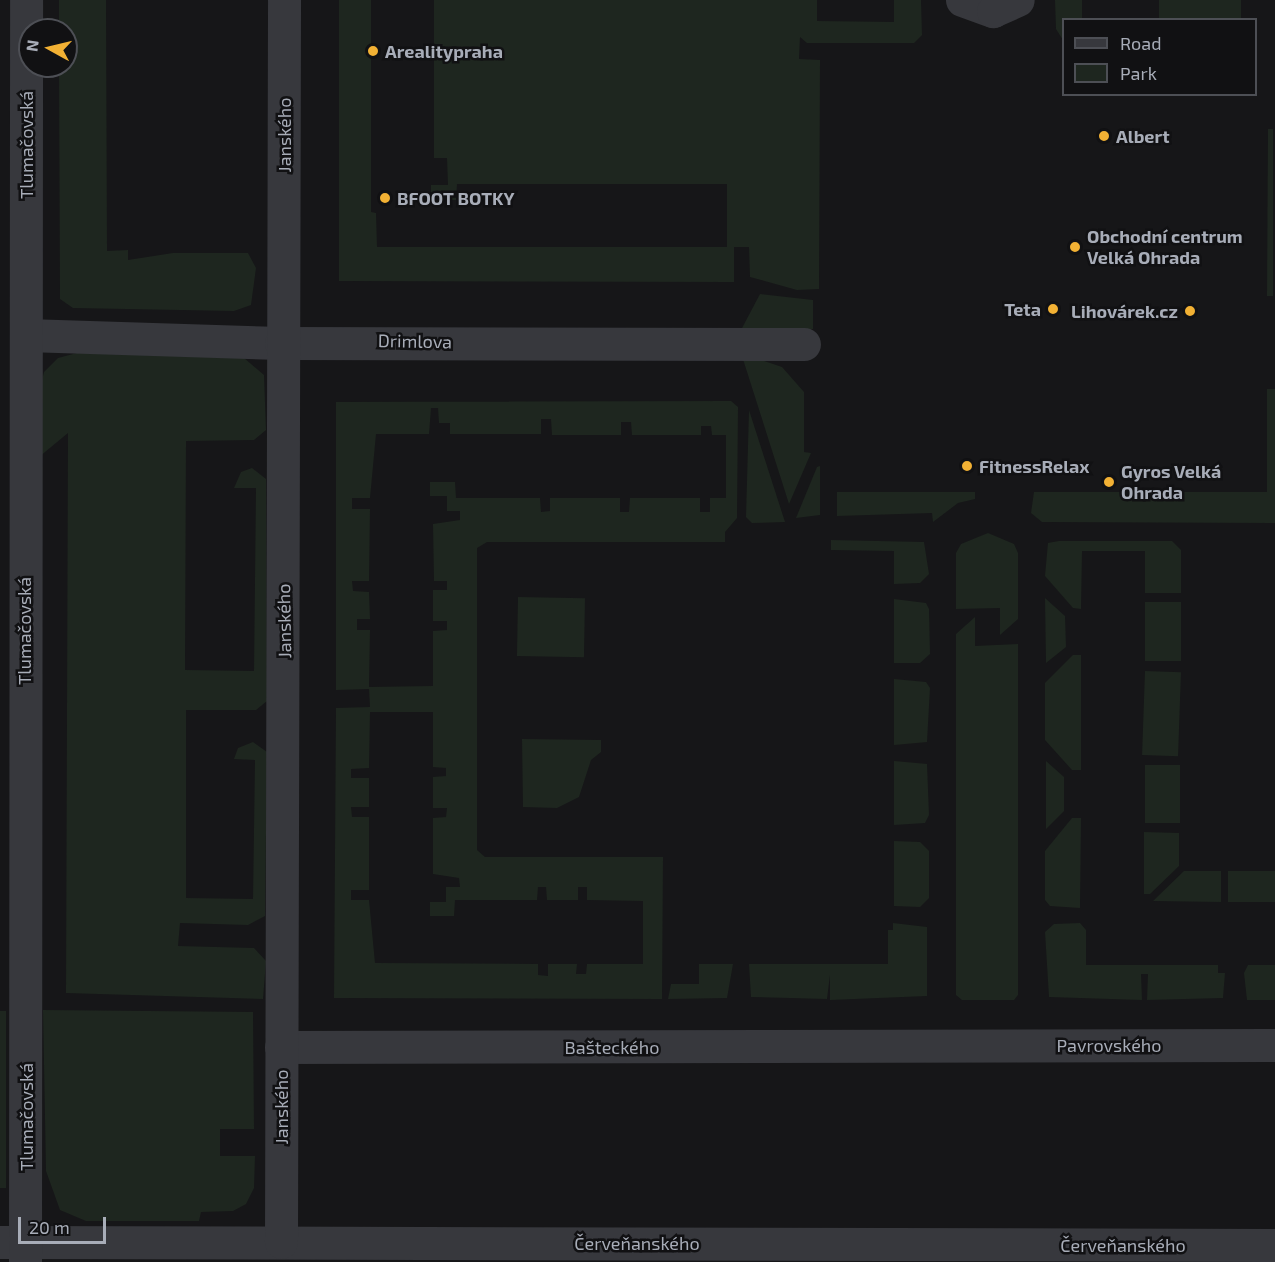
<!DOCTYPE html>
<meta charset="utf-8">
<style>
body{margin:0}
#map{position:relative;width:1275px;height:1262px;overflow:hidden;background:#161618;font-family:"Exo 2",sans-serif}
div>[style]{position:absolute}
.green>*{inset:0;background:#1e261f;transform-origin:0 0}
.minor>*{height:33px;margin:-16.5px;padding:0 16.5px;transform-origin:16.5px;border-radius:16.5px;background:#37383d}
.dots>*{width:16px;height:16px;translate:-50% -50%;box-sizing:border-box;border:3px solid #111113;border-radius:50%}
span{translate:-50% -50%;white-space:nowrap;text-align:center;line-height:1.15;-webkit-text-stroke:5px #111113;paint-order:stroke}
.poi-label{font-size:18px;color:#a8adb8;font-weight:700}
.left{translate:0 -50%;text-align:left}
.right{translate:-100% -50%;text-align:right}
.street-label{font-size:18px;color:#a8adb8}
.legend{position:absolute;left:1062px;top:18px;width:195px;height:78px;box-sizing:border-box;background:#111113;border:2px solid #4d4f55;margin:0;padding:8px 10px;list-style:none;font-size:18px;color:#a8adb8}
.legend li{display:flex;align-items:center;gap:12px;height:30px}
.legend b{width:30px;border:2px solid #4d4f55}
.north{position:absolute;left:18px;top:18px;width:60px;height:60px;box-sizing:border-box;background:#111113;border:2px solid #4d4f55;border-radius:50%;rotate:278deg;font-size:16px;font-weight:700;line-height:24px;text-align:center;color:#a8adb8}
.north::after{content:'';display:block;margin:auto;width:21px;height:27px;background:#f2b134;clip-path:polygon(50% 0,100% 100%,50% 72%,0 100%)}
.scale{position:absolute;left:18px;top:1217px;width:88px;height:27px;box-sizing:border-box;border:3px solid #a8adb8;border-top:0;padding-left:8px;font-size:18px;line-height:21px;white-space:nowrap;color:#a8adb8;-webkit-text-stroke:4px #111113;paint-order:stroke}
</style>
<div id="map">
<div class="green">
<i style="clip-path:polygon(59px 0,106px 0,107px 251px,128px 250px,128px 260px,173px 253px,248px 253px,256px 268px,251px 305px,234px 311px,73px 308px,60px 299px,59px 66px,66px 66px,66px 30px,59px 30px)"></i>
<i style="clip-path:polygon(339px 0,371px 0,371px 212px,376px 213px,377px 247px,727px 247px,727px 184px,457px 184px,456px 200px,431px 200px,431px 185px,448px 185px,447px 158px,434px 158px,434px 0,817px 0,817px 21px,894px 22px,894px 0,921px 0,922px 35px,914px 43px,807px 43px,800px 37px,799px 59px,820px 60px,819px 289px,797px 290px,750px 277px,749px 247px,734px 247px,734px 282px,339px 281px)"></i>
<i style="clip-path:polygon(1055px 0,1082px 0,1082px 19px,1064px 20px,1063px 40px,1056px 29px)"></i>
<i style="left:1159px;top:0;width:82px;height:19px"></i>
<i style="clip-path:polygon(1268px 129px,1273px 129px,1273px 296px,1267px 296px)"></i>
<i style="clip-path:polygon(760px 294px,813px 300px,813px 329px,741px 330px)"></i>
<i style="clip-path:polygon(77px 353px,244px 358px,264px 375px,266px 430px,254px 440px,186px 441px,185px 670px,254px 671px,256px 488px,234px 488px,241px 472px,252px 468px,266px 479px,267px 701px,256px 710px,186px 710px,186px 898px,253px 899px,255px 760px,234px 759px,238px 748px,253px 742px,267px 752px,265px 916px,248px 925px,180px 923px,178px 946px,254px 948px,266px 961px,263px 999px,66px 993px,68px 433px,39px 457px,39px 392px,44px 372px,58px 358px)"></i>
<i style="clip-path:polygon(741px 353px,782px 367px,804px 392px,804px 452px,811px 453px,789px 504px)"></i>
<i style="clip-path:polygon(1267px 389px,1275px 389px,1275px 523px,1042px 522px,1031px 513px,1034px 492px,1267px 492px)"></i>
<i style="clip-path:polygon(evenodd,731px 401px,738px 407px,737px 518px,725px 532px,725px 542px,487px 542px,477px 548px,477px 850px,485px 857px,663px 857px,662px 999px,334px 998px,336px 708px,370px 707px,369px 689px,336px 690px,336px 402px,731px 401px,431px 408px,438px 408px,439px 423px,450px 423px,450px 434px,541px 434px,541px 419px,551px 419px,552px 435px,621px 435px,621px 422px,631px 422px,632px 435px,701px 435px,701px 426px,711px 426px,712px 435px,726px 435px,726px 498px,710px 498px,710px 512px,700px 512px,700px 498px,630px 498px,629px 512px,620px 512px,620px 498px,550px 498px,550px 511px,541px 512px,540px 498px,456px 498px,455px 482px,430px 482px,430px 496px,447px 496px,447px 511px,460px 511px,460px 520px,433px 524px,434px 581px,447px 581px,447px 590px,433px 590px,433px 621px,447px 621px,447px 630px,433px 631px,433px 686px,369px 687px,370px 630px,357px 630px,357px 619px,370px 619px,369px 592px,353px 591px,352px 581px,369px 581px,370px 509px,352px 509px,352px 498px,370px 498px,376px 434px,429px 434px,431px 408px,731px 401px,370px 712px,433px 712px,433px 767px,446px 768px,446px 776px,433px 777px,433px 808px,447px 808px,446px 817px,433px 818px,433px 874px,459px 878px,460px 887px,446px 887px,446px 902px,430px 902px,430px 916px,454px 916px,455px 900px,537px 900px,538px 887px,546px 887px,547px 900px,578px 900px,578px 887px,587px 887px,587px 900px,643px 901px,643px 964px,587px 964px,586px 974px,576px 974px,577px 964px,548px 964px,548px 976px,538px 975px,538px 964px,375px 963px,369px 900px,351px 900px,351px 890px,369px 890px,369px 817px,352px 817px,351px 807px,369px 807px,369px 778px,351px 778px,351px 769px,369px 768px,370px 712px)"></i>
<i style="clip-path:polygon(749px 410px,785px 522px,752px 523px,746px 517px)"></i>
<i style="clip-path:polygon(820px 466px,820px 515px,796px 518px,817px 467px)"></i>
<i style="clip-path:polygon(837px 492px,975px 492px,975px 499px,958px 503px,933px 522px,932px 513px,837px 516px)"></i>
<i style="clip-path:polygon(988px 533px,1014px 544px,1018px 553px,1018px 619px,1000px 635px,1000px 608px,956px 609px,956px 553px,961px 544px)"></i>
<i style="clip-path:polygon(831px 540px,924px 542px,929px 574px,920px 583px,894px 584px,894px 551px,831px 550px)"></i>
<i style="clip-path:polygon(1059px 541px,1172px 541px,1181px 550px,1181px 593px,1145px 593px,1145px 551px,1082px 551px,1081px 609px,1073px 608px,1045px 576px,1048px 543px)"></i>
<i style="left:518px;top:597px;width:67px;height:59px;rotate:1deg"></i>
<i style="clip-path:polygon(1045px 598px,1065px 616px,1066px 647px,1046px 663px)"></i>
<i style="clip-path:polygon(894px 599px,926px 603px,929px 609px,930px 654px,920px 663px,894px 663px)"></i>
<i style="left:1145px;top:602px;width:36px;height:59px"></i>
<i style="clip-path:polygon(975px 617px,975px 646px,1018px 644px,1018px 995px,1014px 1000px,962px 1000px,956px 995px,956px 634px)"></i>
<i style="clip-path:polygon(1073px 655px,1081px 655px,1081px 770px,1072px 770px,1045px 740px,1045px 683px)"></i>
<i style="left:1145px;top:671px;width:36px;height:84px;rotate:2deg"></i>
<i style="clip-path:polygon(894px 679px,926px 682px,930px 688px,927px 742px,894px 745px)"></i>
<i style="clip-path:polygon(522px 739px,601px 740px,601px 752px,591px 760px,579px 797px,557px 808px,523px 807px)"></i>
<i style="clip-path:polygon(894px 761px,927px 764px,929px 815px,925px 823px,894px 825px)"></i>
<i style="clip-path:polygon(1046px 761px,1064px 777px,1064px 811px,1046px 829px)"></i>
<i style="left:1145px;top:765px;width:35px;height:58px"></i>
<i style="clip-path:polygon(1072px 818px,1081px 818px,1080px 908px,1050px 906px,1045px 900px,1045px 851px)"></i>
<i style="clip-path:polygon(1144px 832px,1179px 833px,1179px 866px,1150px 894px,1144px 894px)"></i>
<i style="clip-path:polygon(894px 841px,920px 842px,929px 851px,929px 898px,920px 907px,894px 906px)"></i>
<i style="clip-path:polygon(1184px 871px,1221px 871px,1221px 902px,1153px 901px)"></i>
<i style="left:1228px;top:871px;width:47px;height:31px"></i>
<i style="clip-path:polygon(893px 923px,927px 927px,927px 996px,830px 1000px,830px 975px,827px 999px,751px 997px,749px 964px,888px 964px,888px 930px,893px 930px)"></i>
<i style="clip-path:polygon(1080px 923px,1086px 930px,1086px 965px,1218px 965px,1218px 973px,1225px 973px,1223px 998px,1147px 1000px,1148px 974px,1141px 974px,1142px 1000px,1049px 997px,1045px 932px,1054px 924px)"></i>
<i style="clip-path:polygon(699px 964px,733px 964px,727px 998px,668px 999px,671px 984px,699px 984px)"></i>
<i style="clip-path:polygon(1248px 965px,1275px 965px,1275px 1000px,1247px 1000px,1244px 973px)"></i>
<i style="clip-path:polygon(43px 1010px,253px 1012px,254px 1129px,220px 1129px,220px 1156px,255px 1156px,254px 1188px,246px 1204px,233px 1211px,201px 1212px,199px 1221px,86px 1221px,60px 1210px,46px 1171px)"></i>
<i style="left:0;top:1011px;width:6px;height:177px"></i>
</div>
<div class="minor">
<i style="left:962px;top:0;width:33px;rotate:20deg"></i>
<i style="left:993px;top:11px;width:27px;rotate:-24deg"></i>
<i style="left:26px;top:335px;width:255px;rotate:1.8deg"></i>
<i style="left:281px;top:343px;width:523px;rotate:0.11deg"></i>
<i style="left:281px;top:1047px;width:994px;rotate:-0.12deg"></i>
<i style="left:0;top:1242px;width:1275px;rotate:0.13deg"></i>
<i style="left:281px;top:1242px;width:1242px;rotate:-89.86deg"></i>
<i style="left:25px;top:1262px;width:1262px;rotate:-89.95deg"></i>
</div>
<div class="dots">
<i style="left:373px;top:51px;background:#f2b134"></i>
<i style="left:1104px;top:136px;background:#f2b134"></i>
<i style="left:385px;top:198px;background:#f2b134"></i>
<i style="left:1075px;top:247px;background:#f2b134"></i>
<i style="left:1053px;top:309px;background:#f2b134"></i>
<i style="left:1190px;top:311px;background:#f2b134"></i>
<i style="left:967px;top:466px;background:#f2b134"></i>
<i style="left:1109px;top:482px;background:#f2b134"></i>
</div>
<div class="poi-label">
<span class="left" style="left:385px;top:51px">Arealitypraha</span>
<span class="left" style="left:1116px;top:136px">Albert</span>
<span class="left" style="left:397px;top:198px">BFOOT BOTKY</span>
<span class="left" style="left:1087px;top:247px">Obchodní centrum<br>Velká Ohrada</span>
<span class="right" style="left:1041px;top:309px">Teta</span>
<span class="right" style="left:1178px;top:311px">Lihovárek.cz</span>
<span class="left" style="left:979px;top:466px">FitnessRelax</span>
<span class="left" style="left:1121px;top:482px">Gyros Velká<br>Ohrada</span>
</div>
<div class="street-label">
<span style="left:284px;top:135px;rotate:-90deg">Janského</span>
<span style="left:26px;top:145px;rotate:-90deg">Tlumačovská</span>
<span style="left:415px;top:341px;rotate:1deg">Drimlova</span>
<span style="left:284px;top:621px;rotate:-91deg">Janského</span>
<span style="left:24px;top:631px;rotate:-90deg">Tlumačovská</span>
<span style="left:1109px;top:1045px">Pavrovského</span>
<span style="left:612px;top:1047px">Bašteckého</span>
<span style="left:281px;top:1107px;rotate:-90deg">Janského</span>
<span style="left:26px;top:1117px;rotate:-90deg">Tlumačovská</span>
<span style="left:637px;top:1243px">Červeňanského</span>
<span style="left:1123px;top:1245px">Červeňanského</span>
</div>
<ul class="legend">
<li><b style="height:8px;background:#37383d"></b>Road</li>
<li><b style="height:16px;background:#1e261f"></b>Park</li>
</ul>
<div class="north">N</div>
<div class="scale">20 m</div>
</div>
